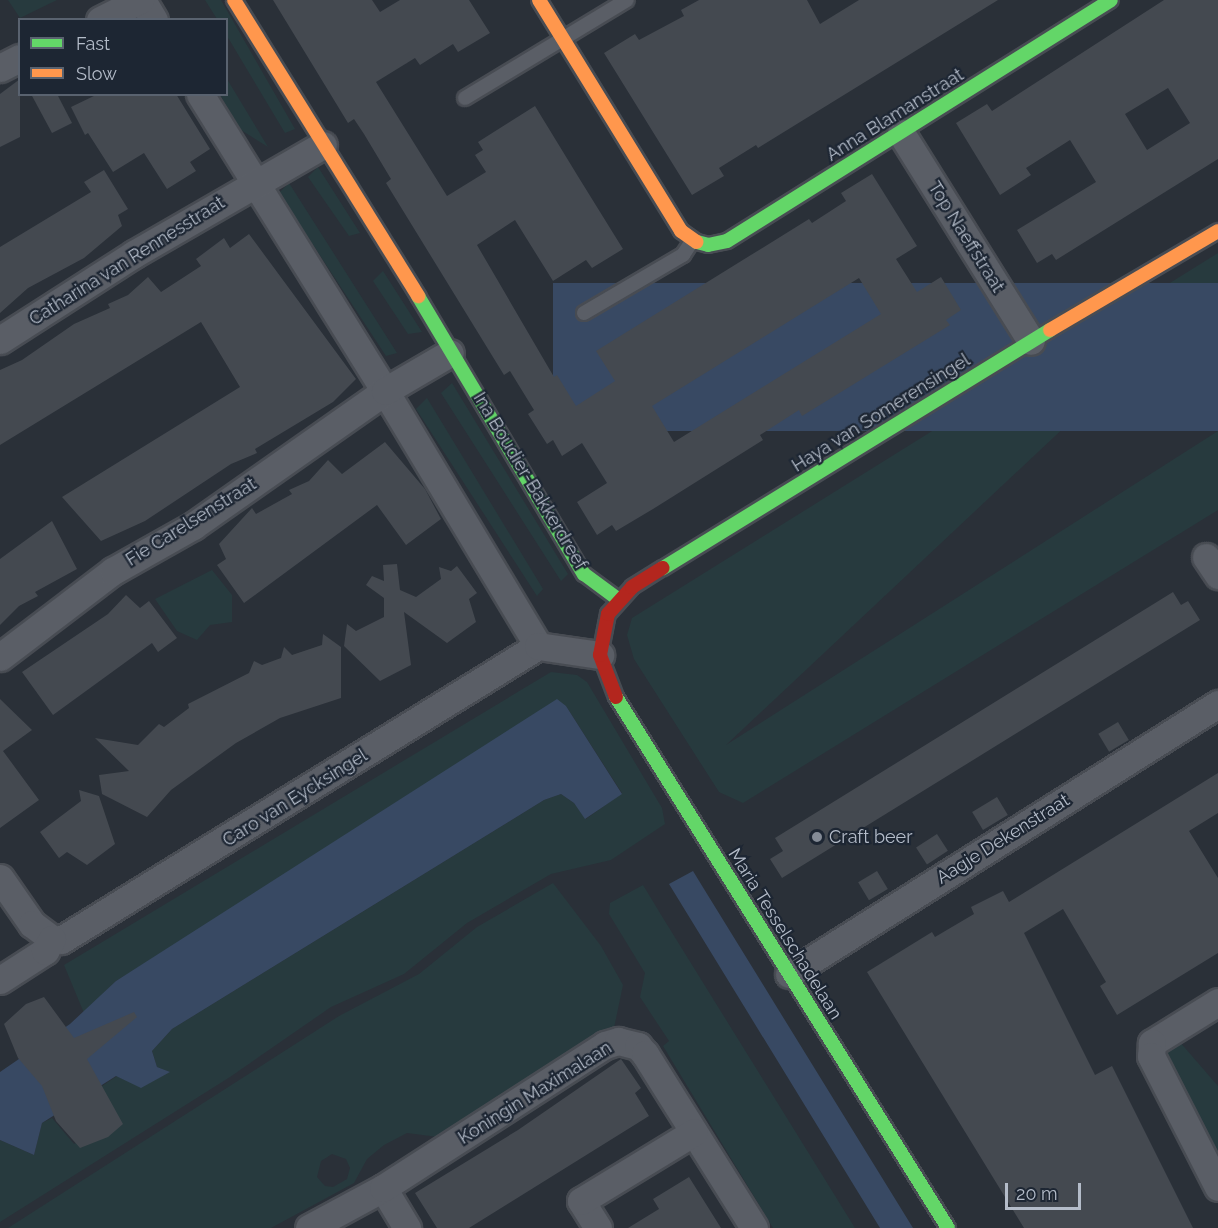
<!DOCTYPE html>
<style>
body{margin:0}
#map{position:relative;width:1218px;height:1228px;overflow:hidden;background:#2a3038;font-family:Raleway,sans-serif}
div>[style]{position:absolute}
.green>*{inset:0;background:#273a3e}
.water>*{inset:0;background:#384963;transform-origin:0 0}
.building>*{inset:0;background:#444950;transform-origin:0 0}
.roads{filter:drop-shadow(2px 0 #484c53) drop-shadow(-2px 0 #484c53) drop-shadow(0 2px #484c53) drop-shadow(0 -2px #484c53)}
.lane>*{height:14px;margin:-7px;padding:0 7px;transform-origin:7px;border-radius:7px;background:#5a5e66}
.street>*{height:27px;margin:-13.5px;padding:0 13.5px;transform-origin:13.5px;border-radius:13.5px;background:#5a5e66}
.fast>*{height:14px;margin:-7px;padding:0 7px;transform-origin:7px;border-radius:7px;background:#63d668}
.slow>*{height:14px;margin:-7px;padding:0 7px;transform-origin:7px;border-radius:7px;background:#ff974d}
.jam>*{height:14px;margin:-7px;padding:0 7px;transform-origin:7px;border-radius:7px;background:#b3261e}
.dots>*{width:16px;height:16px;translate:-50% -50%;box-sizing:border-box;border:3px solid #1d2633;border-radius:50%}
span{translate:-50% -50%;white-space:nowrap;text-align:center;line-height:1.15;-webkit-text-stroke:4.5px #1d2633;paint-order:stroke}
.street-label{font-size:18px;color:#b4bcc9}
.poi-label{font-size:18px;color:#b4bcc9}
.left{translate:0 -50%;text-align:left}
.legend{position:absolute;left:18px;top:18px;width:210px;height:78px;box-sizing:border-box;background:#1d2633;border:2px solid #59626f;margin:0;padding:8px 10px;list-style:none;font-size:18px;color:#b4bcc9}
.legend li{display:flex;align-items:center;gap:12px;height:30px}
.legend b{width:30px;border:2px solid #59626f}
.scale{position:absolute;left:1005px;top:1183px;width:76px;height:27px;box-sizing:border-box;border:3px solid #b4bcc9;border-top:0;padding-left:8px;font-size:18px;line-height:21px;white-space:nowrap;color:#b4bcc9;-webkit-text-stroke:4px #1d2633;paint-order:stroke}
</style>
<div id="map">
<div class="green">
<i style="clip-path:polygon(8px 0,57px 0,20px 18px)"></i>
<i style="clip-path:polygon(205px 0,221px 0,295px 129px,285px 133px,227px 36px,226px 20px,217px 19px)"></i>
<i style="clip-path:polygon(227px 79px,268px 147px,241px 130px,220px 95px,226px 94px)"></i>
<i style="clip-path:polygon(318px 167px,360px 233px,349px 236px,308px 177px)"></i>
<i style="clip-path:polygon(289px 183px,397px 353px,386px 356px,279px 193px)"></i>
<i style="clip-path:polygon(1218px 253px,1218px 283px,726px 745px,1218px 431px,1218px 510px,743px 803px,719px 792px,634px 659px,627px 635px,632px 618px)"></i>
<i style="clip-path:polygon(383px 271px,422px 332px,408px 334px,373px 281px)"></i>
<i style="clip-path:polygon(452px 383px,568px 574px,561px 581px,441px 393px)"></i>
<i style="clip-path:polygon(427px 398px,543px 589px,537px 596px,416px 409px)"></i>
<i style="clip-path:polygon(212px 570px,232px 595px,232px 622px,210px 625px,197px 640px,177px 631px,155px 599px)"></i>
<i style="clip-path:polygon(551px 672px,577px 675px,587px 682px,662px 808px,665px 824px,611px 860px,551px 874px,467px 923px,404px 974px,331px 1007px,230px 1077px,0 1222px,0 1140px,34px 1155px,42px 1123px,52px 1118px,74px 1144px,114px 1120px,96px 1090px,117px 1076px,141px 1087px,169px 1072px,157px 1067px,152px 1051px,172px 1029px,544px 800px,561px 794px,574px 803px,586px 819px,622px 793px,566px 706px,116px 981px,84px 1013px,64px 965px)"></i>
<i style="clip-path:polygon(evenodd,553px 883px,601px 946px,623px 985px,614px 1028px,446px 1138px,407px 1133px,384px 1145px,367px 1159px,354px 1183px,271px 1228px,8px 1228px,339px 1016px,419px 974px,477px 927px,553px 883px,332px 1154px,346px 1159px,350px 1168px,347px 1179px,333px 1187px,325px 1186px,317px 1177px,321px 1161px,332px 1154px)"></i>
<i style="clip-path:polygon(643px 885px,663px 918px,855px 1228px,773px 1228px,663px 1046px,669px 1041px,640px 997px,645px 973px,609px 914px,610px 903px)"></i>
<i style="clip-path:polygon(1179px 1041px,1218px 1086px,1218px 1157px,1176px 1076px,1161px 1061px,1166px 1048px)"></i>
</div>
<div class="water">
<i style="left:1218px;top:283px;width:148px;height:665px;rotate:90deg"></i>
<i style="clip-path:polygon(557px 699px,566px 706px,622px 794px,585px 819px,574px 803px,561px 794px,544px 800px,172px 1029px,152px 1051px,157px 1067px,170px 1072px,141px 1088px,116px 1076px,42px 1123px,34px 1155px,0 1140px,0 1072px,70px 1024px,116px 981px)"></i>
<i style="clip-path:polygon(693px 871px,704px 889px,913px 1228px,880px 1228px,669px 884px)"></i>
</div>
<div class="building">
<i style="clip-path:polygon(evenodd,273px 0,372px 0,380px 12px,400px 0,469px 0,490px 33px,458px 52px,453px 44px,420px 65px,415px 58px,376px 82px,447px 196px,486px 172px,475px 155px,483px 150px,478px 142px,535px 106px,579px 178px,623px 249px,592px 268px,586px 260px,553px 281px,515px 220px,477px 245px,554px 377px,557px 375px,576px 406px,615px 381px,596px 351px,809px 219px,812px 223px,846px 201px,841px 193px,872px 174px,917px 246px,896px 259px,917px 292px,941px 277px,961px 310px,946px 320px,950px 325px,802px 416px,799px 410px,760px 435px,763px 440px,653px 509px,616px 531px,612px 525px,597px 535px,577px 502px,607px 483px,582px 443px,562px 456px,553px 440px,547px 444px,528px 414px,534px 410px,510px 371px,504px 375px,386px 183px,391px 179px,364px 134px,354px 119px,348px 123px,273px 0,859px 278px,881px 314px,674px 442px,652px 406px,859px 278px)"></i>
<i style="clip-path:polygon(699px 0,807px 0,820px 24px,859px 0,998px 0,758px 148px,756px 145px,719px 168px,724px 176px,692px 195px,604px 53px,635px 34px,639px 40px,684px 16px,681px 10px)"></i>
<i style="clip-path:polygon(evenodd,1164px 0,1218px 0,1218px 159px,1056px 260px,1052px 254px,1037px 263px,1017px 230px,1096px 182px,1070px 140px,1026px 168px,1031px 175px,1000px 195px,956px 123px,987px 104px,992px 111px,1164px 0,1168px 88px,1190px 123px,1147px 150px,1125px 114px,1168px 88px)"></i>
<i style="clip-path:polygon(20px 79px,20px 137px,0 147px,0 94px)"></i>
<i style="clip-path:polygon(31px 94px,57px 94px,72px 123px,52px 133px)"></i>
<i style="clip-path:polygon(98px 94px,176px 94px,210px 149px,190px 162px,196px 171px,167px 189px,144px 153px,113px 172px,88px 133px,85px 135px,71px 107px)"></i>
<i style="clip-path:polygon(104px 170px,128px 209px,118px 215px,122px 226px,84px 258px,28px 288px,0 313px,0 247px,91px 192px,84px 182px)"></i>
<i style="clip-path:polygon(249px 234px,356px 379px,333px 402px,255px 449px,257px 453px,231px 464px,145px 521px,101px 541px,62px 497px,240px 387px,201px 322px,0 445px,0 370px,22px 360px,74px 324px,110px 308px,108px 304px,128px 295px,148px 277px,161px 292px,201px 266px,196px 259px,224px 238px,230px 248px)"></i>
<i style="clip-path:polygon(385px 442px,425px 489px,441px 519px,406px 545px,377px 505px,244px 603px,217px 565px,226px 559px,219px 544px,252px 508px,256px 514px,292px 494px,289px 490px,309px 481px,328px 460px,342px 474px)"></i>
<i style="clip-path:polygon(52px 521px,77px 569px,35px 592px,38px 596px,19px 606px,0 625px,0 559px)"></i>
<i style="clip-path:polygon(397px 564px,400px 590px,416px 597px,441px 579px,439px 567px,451px 571px,457px 566px,477px 593px,469px 599px,476px 622px,447px 643px,404px 612px,411px 665px,380px 681px,344px 646px,347px 624px,356px 631px,384px 617px,384px 598px,366px 585px,372px 576px,384px 581px,383px 565px)"></i>
<i style="clip-path:polygon(1173px 592px,1181px 605px,1188px 601px,1200px 620px,782px 878px,770px 859px,783px 851px,775px 838px)"></i>
<i style="clip-path:polygon(126px 595px,140px 608px,149px 601px,177px 638px,158px 652px,152px 643px,53px 715px,22px 672px,108px 614px)"></i>
<i style="clip-path:polygon(323px 634px,341px 647px,341px 698px,280px 718px,236px 743px,171px 790px,147px 817px,102px 794px,99px 775px,129px 771px,95px 738px,138px 745px,159px 724px,164px 727px,189px 708px,188px 704px,249px 673px,254px 661px,262px 665px,281px 658px,284px 647px,292px 655px,322px 645px)"></i>
<i style="clip-path:polygon(0 699px,32px 730px,3px 751px,39px 800px,0 828px)"></i>
<i style="left:1118px;top:722px;width:21px;height:23px;rotate:59deg"></i>
<i style="clip-path:polygon(1218px 773px,1218px 813px,1189px 831px,1218px 878px,1218px 953px,1117px 1015px,1100px 986px,1106px 982px,1063px 909px,1024px 933px,1095px 1075px,1112px 1066px,1193px 1228px,1024px 1228px,867px 972px,932px 932px,935px 937px,974px 914px,971px 907px,1003px 891px,1009px 902px)"></i>
<i style="clip-path:polygon(79px 790px,99px 796px,115px 844px,87px 865px,67px 852px,59px 858px,40px 832px,81px 801px)"></i>
<i style="left:997px;top:797px;width:21px;height:29px;rotate:59deg"></i>
<i style="left:937px;top:834px;width:20px;height:25px;rotate:57deg"></i>
<i style="left:877px;top:871px;width:21px;height:22px;rotate:59deg"></i>
<i style="clip-path:polygon(44px 997px,74px 1038px,134px 1012px,137px 1017px,87px 1059px,123px 1124px,108px 1137px,80px 1148px,56px 1121px,42px 1086px,18px 1058px,4px 1024px,26px 1004px)"></i>
<i style="clip-path:polygon(621px 1059px,641px 1088px,635px 1093px,649px 1116px,469px 1228px,437px 1228px,415px 1193px,518px 1130px)"></i>
<i style="clip-path:polygon(689px 1177px,721px 1228px,628px 1228px,659px 1209px,653px 1199px)"></i>
</div>
<div class="roads">
<div class="lane">
<i style="left:465px;top:98px;width:189px;rotate:-31.2deg"></i>
<i style="left:584px;top:313px;width:115px;rotate:-30.4deg"></i>
<i style="left:683px;top:255px;width:17px;rotate:-57deg"></i>
</div>
<div class="street">
<i style="left:142px;top:0;width:23px;rotate:59deg"></i>
<i style="left:100px;top:20px;width:45px;rotate:-26.6deg"></i>
<i style="left:0;top:68px;width:22px;rotate:-27deg"></i>
<i style="left:200px;top:94px;width:350px;rotate:58.1deg"></i>
<i style="left:385px;top:391px;width:297px;rotate:59deg"></i>
<i style="left:901px;top:133px;width:245px;rotate:58deg"></i>
<i style="left:0;top:340px;width:159px;rotate:-32.7deg"></i>
<i style="left:134px;top:254px;width:218px;rotate:-30deg"></i>
<i style="left:1206px;top:557px;width:22px;rotate:56deg"></i>
<i style="left:0;top:657px;width:142px;rotate:-37.3deg"></i>
<i style="left:113px;top:571px;width:92px;rotate:-29.4deg"></i>
<i style="left:193px;top:526px;width:235px;rotate:-35.1deg"></i>
<i style="left:385px;top:391px;width:75px;rotate:-30.3deg"></i>
<i style="left:0;top:878px;width:56px;rotate:55.2deg"></i>
<i style="left:32px;top:924px;width:25px;rotate:37deg"></i>
<i style="left:52px;top:939px;width:9px;rotate:6deg"></i>
<i style="left:61px;top:940px;width:560px;rotate:-31.65deg"></i>
<i style="left:538px;top:646px;width:63px;rotate:8.3deg"></i>
<i style="left:789px;top:974px;width:507px;rotate:-32.19deg"></i>
<i style="left:0;top:980px;width:54px;rotate:-32.8deg"></i>
<i style="left:45px;top:951px;width:14px;rotate:-60deg"></i>
<i style="left:1218px;top:1002px;width:78px;rotate:148.2deg"></i>
<i style="left:1152px;top:1043px;width:13px;rotate:94deg"></i>
<i style="left:1151px;top:1056px;width:147px;rotate:62.9deg"></i>
<i style="left:383px;top:1188px;width:47px;rotate:59deg"></i>
<i style="left:309px;top:1228px;width:84px;rotate:-28.4deg"></i>
<i style="left:383px;top:1188px;width:264px;rotate:-32.8deg"></i>
<i style="left:605px;top:1045px;width:14px;rotate:-17deg"></i>
<i style="left:618px;top:1041px;width:21px;rotate:14deg"></i>
<i style="left:638px;top:1046px;width:11px;rotate:49deg"></i>
<i style="left:645px;top:1054px;width:205px;rotate:57.9deg"></i>
<i style="left:598px;top:1228px;width:32px;rotate:-122deg"></i>
<i style="left:581px;top:1201px;width:132px;rotate:-31.4deg"></i>
</div>
<div class="fast">
<i style="left:697px;top:242px;width:11px;rotate:15deg"></i>
<i style="left:708px;top:245px;width:19px;rotate:-12deg"></i>
<i style="left:727px;top:241px;width:453px;rotate:-32.1deg"></i>
<i style="left:418px;top:296px;width:324px;rotate:59.2deg"></i>
<i style="left:584px;top:574px;width:44px;rotate:36.6deg"></i>
<i style="left:663px;top:568px;width:454px;rotate:-31.6deg"></i>
<i style="left:616px;top:697px;width:626px;rotate:57.98deg"></i>
</div>
<div class="slow">
<i style="left:234px;top:0;width:349px;rotate:58.1deg"></i>
<i style="left:539px;top:0;width:271px;rotate:58.4deg"></i>
<i style="left:681px;top:231px;width:19px;rotate:35deg"></i>
<i style="left:1050px;top:330px;width:195px;rotate:-30.5deg"></i>
</div>
<div class="jam">
<i style="left:616px;top:697px;width:45px;rotate:-110.9deg"></i>
<i style="left:600px;top:655px;width:42px;rotate:-79deg"></i>
<i style="left:608px;top:614px;width:36px;rotate:-48deg"></i>
<i style="left:632px;top:587px;width:36px;rotate:-32deg"></i>
</div>
</div>
<div class="dots">
<i style="left:817px;top:837px;background:#848b96"></i>
</div>
<div class="street-label">
<span style="left:895px;top:115px;rotate:-32deg">Anna Blamanstraat</span>
<span style="left:966px;top:237px;rotate:58deg">Top Naeffstraat</span>
<span style="left:127px;top:261px;rotate:-32deg">Catharina van Rennesstraat</span>
<span style="left:881px;top:413px;rotate:-32deg">Haya van Somerensingel</span>
<span style="left:530px;top:481px;rotate:59deg">Ina Boudier-Bakkerdreef</span>
<span style="left:191px;top:522px;rotate:-32deg">Fie Carelsenstraat</span>
<span style="left:295px;top:798px;rotate:-32deg">Caro van Eycksingel</span>
<span style="left:1003px;top:839px;rotate:-32deg">Aagje Dekenstraat</span>
<span style="left:785px;top:934px;rotate:58deg">Maria Tesselschadelaan</span>
<span style="left:535px;top:1093px;rotate:-32deg">Koningin Maximalaan</span>
</div>
<div class="poi-label">
<span class="left" style="left:829px;top:837px">Craft beer</span>
</div>
<ul class="legend">
<li><b style="height:8px;background:#63d668"></b>Fast</li>
<li><b style="height:8px;background:#ff974d"></b>Slow</li>
</ul>
<div class="scale">20 m</div>
</div>
